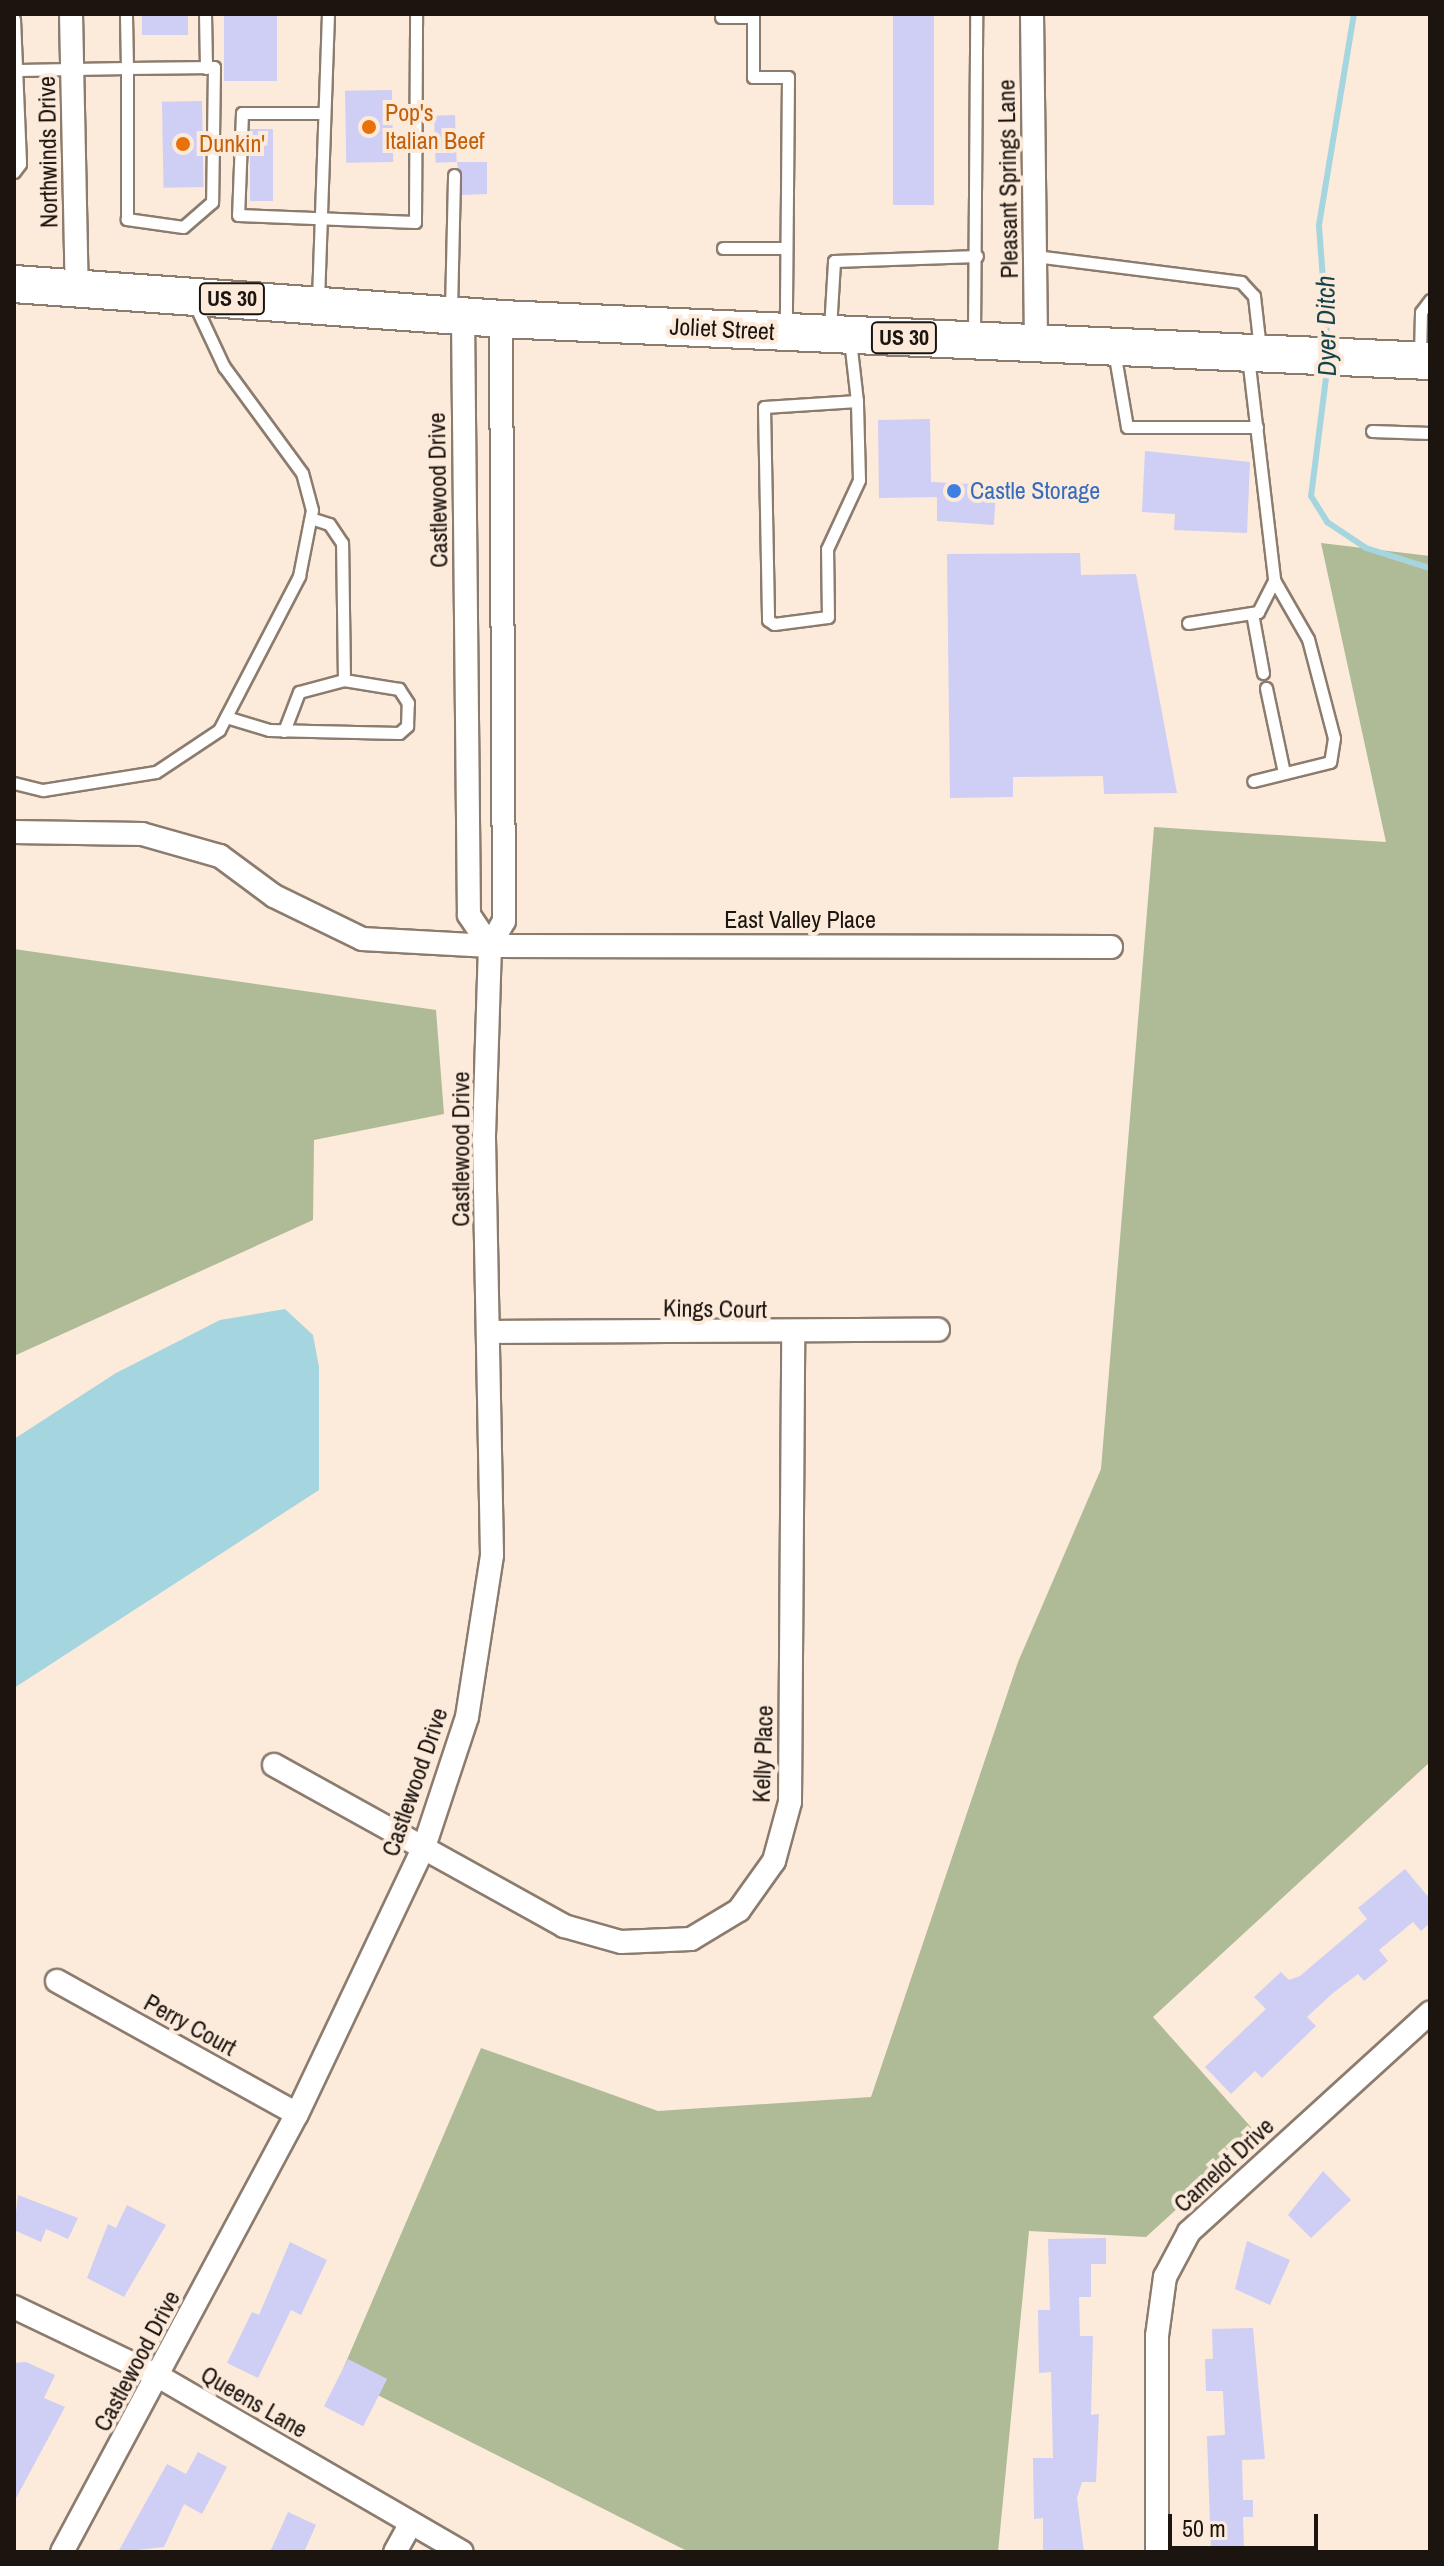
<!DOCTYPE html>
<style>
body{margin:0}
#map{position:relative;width:1444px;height:2566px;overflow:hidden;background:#fceadb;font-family:"Archivo Narrow",sans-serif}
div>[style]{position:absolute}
.forest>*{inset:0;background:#aebb96}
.water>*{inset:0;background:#a5d6e0}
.stream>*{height:6px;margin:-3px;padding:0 3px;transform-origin:3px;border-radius:3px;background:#a5d6e0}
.building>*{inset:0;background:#cfcef4;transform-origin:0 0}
.roads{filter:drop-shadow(2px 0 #8c7c6e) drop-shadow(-2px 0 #8c7c6e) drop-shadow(0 2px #8c7c6e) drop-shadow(0 -2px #8c7c6e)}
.lane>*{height:11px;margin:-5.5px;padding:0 5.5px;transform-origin:5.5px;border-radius:5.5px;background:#fff}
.street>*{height:22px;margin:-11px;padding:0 11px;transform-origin:11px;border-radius:11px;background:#fff}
.primary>*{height:36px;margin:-18px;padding:0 18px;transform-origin:18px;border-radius:18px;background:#fff}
.dots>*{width:22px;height:22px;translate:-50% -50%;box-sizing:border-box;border:4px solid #fceadb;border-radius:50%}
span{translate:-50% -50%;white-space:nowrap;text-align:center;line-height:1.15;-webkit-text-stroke:8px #fceadb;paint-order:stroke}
.shield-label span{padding:2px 6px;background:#fceadb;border:2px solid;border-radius:6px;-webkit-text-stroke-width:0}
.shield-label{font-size:22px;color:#1b140f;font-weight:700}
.food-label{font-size:24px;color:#c56008}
.left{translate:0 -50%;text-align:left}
.street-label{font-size:24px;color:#1b140f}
.shop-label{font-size:24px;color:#366cbe}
.water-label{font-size:26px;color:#17444c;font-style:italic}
.frame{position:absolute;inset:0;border:16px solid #1b140f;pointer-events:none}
.scale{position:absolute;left:1168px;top:2514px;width:150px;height:36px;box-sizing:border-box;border:4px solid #1b140f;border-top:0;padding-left:10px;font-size:24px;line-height:28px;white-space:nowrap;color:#1b140f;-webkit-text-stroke:6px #fceadb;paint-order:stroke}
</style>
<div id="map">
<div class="forest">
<i style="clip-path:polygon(1321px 543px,1430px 556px,1430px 1762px,1153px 2017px,1258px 2135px,1146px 2237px,1029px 2231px,998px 2552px,689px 2552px,340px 2376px,481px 2048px,658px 2111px,871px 2097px,1018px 1662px,1101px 1469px,1154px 827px,1386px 842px)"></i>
<i style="clip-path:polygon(14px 949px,436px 1010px,444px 1114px,314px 1140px,313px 1220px,14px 1356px)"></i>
</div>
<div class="water">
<i style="clip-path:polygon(285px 1309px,313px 1335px,319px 1367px,319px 1490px,14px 1688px,14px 1439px,116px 1373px,220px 1320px)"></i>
</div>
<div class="stream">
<i style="left:1328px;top:346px;width:121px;rotate:-94.3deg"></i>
<i style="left:1319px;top:225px;width:214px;rotate:-80.6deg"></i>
<i style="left:1327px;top:370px;width:127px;rotate:97.2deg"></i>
<i style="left:1311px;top:496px;width:31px;rotate:58deg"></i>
<i style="left:1327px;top:522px;width:47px;rotate:33.7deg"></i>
<i style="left:1366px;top:548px;width:67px;rotate:17.4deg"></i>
</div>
<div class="building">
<i style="left:142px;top:14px;width:46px;height:21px"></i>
<i style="left:224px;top:14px;width:53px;height:67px"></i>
<i style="left:893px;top:14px;width:41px;height:191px"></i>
<i style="left:392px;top:90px;width:72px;height:47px;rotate:89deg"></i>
<i style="left:202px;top:101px;width:86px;height:40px;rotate:89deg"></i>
<i style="left:455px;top:115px;width:47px;height:21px;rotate:88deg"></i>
<i style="left:250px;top:129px;width:23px;height:72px"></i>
<i style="clip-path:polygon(457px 162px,487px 162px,487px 194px,462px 195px)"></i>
<i style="clip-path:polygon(930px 419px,931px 482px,996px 485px,994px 525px,937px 521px,937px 497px,879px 498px,878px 420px)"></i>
<i style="clip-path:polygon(1145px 451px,1250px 462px,1247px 533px,1174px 530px,1175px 514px,1142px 512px)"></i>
<i style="clip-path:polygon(1080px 553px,1081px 575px,1136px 574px,1177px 793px,1104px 794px,1103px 776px,1013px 777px,1013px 797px,950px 798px,947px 554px)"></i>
<i style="clip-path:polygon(1405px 1869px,1430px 1899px,1430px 1923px,1421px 1931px,1413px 1922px,1379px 1950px,1388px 1961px,1364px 1981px,1358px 1974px,1333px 1993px,1307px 2017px,1316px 2026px,1262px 2078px,1255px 2071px,1231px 2094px,1205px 2067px,1266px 2009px,1254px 1997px,1281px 1972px,1289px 1980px,1300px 1976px,1367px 1919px,1358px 1908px)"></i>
<i style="clip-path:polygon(1323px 2171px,1351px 2200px,1311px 2238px,1288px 2215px)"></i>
<i style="clip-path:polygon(18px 2195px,78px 2218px,68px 2239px,46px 2229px,41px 2242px,14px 2230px)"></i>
<i style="clip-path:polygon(127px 2205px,166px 2225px,124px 2297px,87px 2278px,108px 2224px,116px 2228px)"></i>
<i style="clip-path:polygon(1106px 2238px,1106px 2264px,1091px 2264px,1091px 2297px,1079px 2297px,1080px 2336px,1093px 2336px,1091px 2415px,1099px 2414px,1096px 2482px,1082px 2482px,1077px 2498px,1084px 2552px,1043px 2552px,1043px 2518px,1034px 2519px,1033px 2458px,1053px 2458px,1051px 2372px,1039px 2373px,1038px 2310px,1050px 2310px,1048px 2239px)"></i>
<i style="clip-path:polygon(1247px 2241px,1290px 2260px,1270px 2305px,1235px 2289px)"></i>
<i style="clip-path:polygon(290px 2242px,327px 2260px,301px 2315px,291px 2310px,258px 2378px,227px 2363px,252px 2312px,259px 2315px)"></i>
<i style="clip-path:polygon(1253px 2328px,1265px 2459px,1242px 2460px,1243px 2500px,1253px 2500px,1253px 2517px,1243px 2517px,1244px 2552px,1211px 2552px,1207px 2436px,1225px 2435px,1223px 2391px,1206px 2391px,1205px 2359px,1213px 2359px,1212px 2329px)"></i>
<i style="left:348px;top:2359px;width:44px;height:53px;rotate:27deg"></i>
<i style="clip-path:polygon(26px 2362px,55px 2375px,44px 2398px,65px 2407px,14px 2502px,14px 2363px)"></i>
<i style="clip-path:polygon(198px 2452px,227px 2467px,202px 2514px,184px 2504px,164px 2547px,118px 2552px,167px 2464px,186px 2474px)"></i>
<i style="clip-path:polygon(288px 2512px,316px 2525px,304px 2552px,270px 2552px)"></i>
</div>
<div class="roads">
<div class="lane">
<i style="left:205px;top:14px;width:54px;rotate:88.9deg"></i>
<i style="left:721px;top:17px;width:32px"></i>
<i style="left:753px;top:17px;width:60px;rotate:90deg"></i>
<i style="left:753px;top:77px;width:35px"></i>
<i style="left:788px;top:77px;width:251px;rotate:90.5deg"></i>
<i style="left:14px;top:19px;width:145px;rotate:87.6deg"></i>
<i style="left:20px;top:164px;width:10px;rotate:127deg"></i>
<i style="left:214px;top:67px;width:135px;rotate:90.8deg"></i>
<i style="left:212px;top:202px;width:38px;rotate:139deg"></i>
<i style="left:183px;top:227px;width:57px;rotate:-171.9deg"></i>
<i style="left:127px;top:219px;width:151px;rotate:-90deg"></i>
<i style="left:127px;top:68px;width:87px;rotate:-0.7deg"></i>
<i style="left:19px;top:70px;width:108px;rotate:-1.1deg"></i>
<i style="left:127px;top:68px;width:54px;rotate:-91.1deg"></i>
<i style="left:323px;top:113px;width:81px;rotate:180deg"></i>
<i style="left:242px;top:113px;width:102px;rotate:92.2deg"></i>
<i style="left:238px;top:215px;width:177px;rotate:2.3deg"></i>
<i style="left:415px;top:222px;width:208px;rotate:-89.7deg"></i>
<i style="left:723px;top:248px;width:60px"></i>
<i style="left:1035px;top:256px;width:208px;rotate:7.2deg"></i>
<i style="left:1241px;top:282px;width:19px;rotate:47deg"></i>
<i style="left:1254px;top:296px;width:53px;rotate:83.5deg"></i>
<i style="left:318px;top:300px;width:286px;rotate:-88deg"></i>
<i style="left:451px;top:310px;width:135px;rotate:-88.7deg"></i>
<i style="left:830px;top:329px;width:68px;rotate:-86.6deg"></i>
<i style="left:834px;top:261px;width:143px;rotate:-2deg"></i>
<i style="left:974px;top:337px;width:323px;rotate:-89.6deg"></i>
<i style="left:850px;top:340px;width:61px;rotate:83.5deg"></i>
<i style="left:857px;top:401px;width:93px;rotate:176.3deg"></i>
<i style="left:764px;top:407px;width:213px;rotate:88.9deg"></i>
<i style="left:768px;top:620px;width:7px;rotate:34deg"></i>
<i style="left:774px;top:624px;width:54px;rotate:-7.4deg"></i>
<i style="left:828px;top:617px;width:68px;rotate:-90.8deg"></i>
<i style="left:827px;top:549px;width:76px;rotate:-65.1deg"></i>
<i style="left:859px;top:480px;width:79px;rotate:-91.5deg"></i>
<i style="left:1114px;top:351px;width:77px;rotate:80.3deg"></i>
<i style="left:1127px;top:427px;width:130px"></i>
<i style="left:1420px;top:356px;width:44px;rotate:-88.7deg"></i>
<i style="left:1421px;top:312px;width:15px;rotate:-53deg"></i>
<i style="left:1248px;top:357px;width:225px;rotate:83.3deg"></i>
<i style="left:1274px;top:580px;width:68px;rotate:60deg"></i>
<i style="left:1308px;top:639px;width:102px;rotate:75.3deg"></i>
<i style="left:1334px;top:738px;width:24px;rotate:99deg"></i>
<i style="left:1330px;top:762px;width:79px;rotate:166.1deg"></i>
<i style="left:1372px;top:431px;width:58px;rotate:2deg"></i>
<i style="left:1252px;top:613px;width:61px;rotate:79.6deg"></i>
<i style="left:1188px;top:623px;width:71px;rotate:-8.9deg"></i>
<i style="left:1258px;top:612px;width:36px;rotate:-63deg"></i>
<i style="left:1266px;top:688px;width:87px;rotate:78deg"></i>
<i style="left:226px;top:717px;width:45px;rotate:16.8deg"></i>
<i style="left:269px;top:730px;width:130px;rotate:1.3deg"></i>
<i style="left:399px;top:733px;width:11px;rotate:-41deg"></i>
<i style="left:407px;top:726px;width:23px;rotate:-88deg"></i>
<i style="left:408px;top:703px;width:17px;rotate:-123deg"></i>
<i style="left:399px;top:689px;width:56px;rotate:-170.7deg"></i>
<i style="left:344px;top:680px;width:137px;rotate:-90.8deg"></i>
<i style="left:342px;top:543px;width:23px;rotate:-124deg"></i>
<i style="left:329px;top:524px;width:19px;rotate:-162deg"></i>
<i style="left:284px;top:731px;width:42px;rotate:-69deg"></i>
<i style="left:299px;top:692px;width:47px;rotate:-14.9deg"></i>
<i style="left:14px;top:783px;width:30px;rotate:14deg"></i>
<i style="left:43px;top:790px;width:114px;rotate:-9.1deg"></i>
<i style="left:156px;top:772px;width:76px;rotate:-33.7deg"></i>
<i style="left:219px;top:730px;width:174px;rotate:-62.5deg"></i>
<i style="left:299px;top:576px;width:67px;rotate:-78.9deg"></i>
<i style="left:312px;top:510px;width:38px;rotate:-105deg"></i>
<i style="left:302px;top:473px;width:132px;rotate:-126.3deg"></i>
<i style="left:224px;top:367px;width:68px;rotate:-115.1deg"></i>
</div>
<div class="street">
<i style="left:71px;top:14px;width:275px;rotate:88.8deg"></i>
<i style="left:1032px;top:14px;width:330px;rotate:89.3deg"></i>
<i style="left:463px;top:316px;width:599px;rotate:89.43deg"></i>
<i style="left:469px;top:915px;width:37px;rotate:56deg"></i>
<i style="left:14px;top:832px;width:128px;rotate:0.9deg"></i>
<i style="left:142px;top:834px;width:81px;rotate:15.8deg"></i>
<i style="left:220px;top:856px;width:67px;rotate:36.5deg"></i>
<i style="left:274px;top:896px;width:98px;rotate:26deg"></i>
<i style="left:362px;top:939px;width:128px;rotate:3.1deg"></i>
<i style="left:490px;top:946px;width:621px;rotate:0.09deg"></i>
<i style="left:491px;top:1332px;width:447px;rotate:-0.3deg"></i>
<i style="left:274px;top:1765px;width:332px;rotate:29deg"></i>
<i style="left:564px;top:1926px;width:59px;rotate:15.7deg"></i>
<i style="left:621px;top:1942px;width:70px;rotate:-2.5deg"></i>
<i style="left:691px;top:1939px;width:56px;rotate:-31.1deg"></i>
<i style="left:739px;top:1910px;width:60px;rotate:-54.5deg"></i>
<i style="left:774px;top:1861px;width:61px;rotate:-74.8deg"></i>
<i style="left:790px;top:1802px;width:466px;rotate:-89.6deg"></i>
<i style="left:57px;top:1981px;width:274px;rotate:29deg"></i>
<i style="left:14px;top:2307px;width:160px;rotate:25.6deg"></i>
<i style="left:158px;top:2376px;width:351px;rotate:30.1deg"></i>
<i style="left:62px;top:2552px;width:497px;rotate:-61.8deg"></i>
<i style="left:297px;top:2114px;width:296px;rotate:-64.6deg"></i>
<i style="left:424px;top:1847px;width:137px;rotate:-71.7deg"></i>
<i style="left:467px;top:1717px;width:164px;rotate:-81.2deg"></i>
<i style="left:492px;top:1555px;width:419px;rotate:-91.1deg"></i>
<i style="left:484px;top:1136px;width:190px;rotate:-88.2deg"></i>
<i style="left:490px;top:946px;width:29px;rotate:-61deg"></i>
<i style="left:504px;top:921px;width:602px;rotate:-90.29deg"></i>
<i style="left:395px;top:2552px;width:33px;rotate:-61deg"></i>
<i style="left:1157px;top:2552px;width:216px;rotate:-90deg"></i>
<i style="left:1157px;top:2336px;width:60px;rotate:-82.3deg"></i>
<i style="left:1165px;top:2277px;width:51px;rotate:-61.9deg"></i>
<i style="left:1189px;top:2232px;width:326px;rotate:-42.3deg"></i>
</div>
<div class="primary">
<i style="left:14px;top:284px;width:488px;rotate:4.1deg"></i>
<i style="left:501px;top:319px;width:930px;rotate:2.59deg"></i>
</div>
</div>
<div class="dots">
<i style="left:369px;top:127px;background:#e8710a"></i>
<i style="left:183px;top:144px;background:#e8710a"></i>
<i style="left:954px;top:491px;background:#3f7fe0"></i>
</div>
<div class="shield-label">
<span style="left:232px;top:299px">US 30</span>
<span style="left:904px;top:338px">US 30</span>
</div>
<div class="food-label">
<span class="left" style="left:385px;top:127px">Pop's<br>Italian Beef</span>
<span class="left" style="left:199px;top:144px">Dunkin'</span>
</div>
<div class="street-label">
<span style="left:48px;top:152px;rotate:-91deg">Northwinds Drive</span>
<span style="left:1008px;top:179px;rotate:-91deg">Pleasant Springs Lane</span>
<span style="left:722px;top:329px;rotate:3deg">Joliet Street</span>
<span style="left:438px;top:490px;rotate:-91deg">Castlewood Drive</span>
<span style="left:800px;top:920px">East Valley Place</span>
<span style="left:461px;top:1149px;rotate:-90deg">Castlewood Drive</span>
<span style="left:715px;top:1309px;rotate:1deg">Kings Court</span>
<span style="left:763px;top:1754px;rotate:-88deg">Kelly Place</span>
<span style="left:415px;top:1782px;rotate:-71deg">Castlewood Drive</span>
<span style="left:190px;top:2025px;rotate:29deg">Perry Court</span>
<span style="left:1224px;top:2165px;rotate:-43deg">Camelot Drive</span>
<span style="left:137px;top:2361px;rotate:-62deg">Castlewood Drive</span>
<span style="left:254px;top:2402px;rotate:30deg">Queens Lane</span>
</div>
<div class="shop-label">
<span class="left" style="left:970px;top:491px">Castle Storage</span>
</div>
<div class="water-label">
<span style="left:1326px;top:326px;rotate:-91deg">Dyer Ditch</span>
</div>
<div class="frame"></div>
<div class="scale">50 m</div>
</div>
